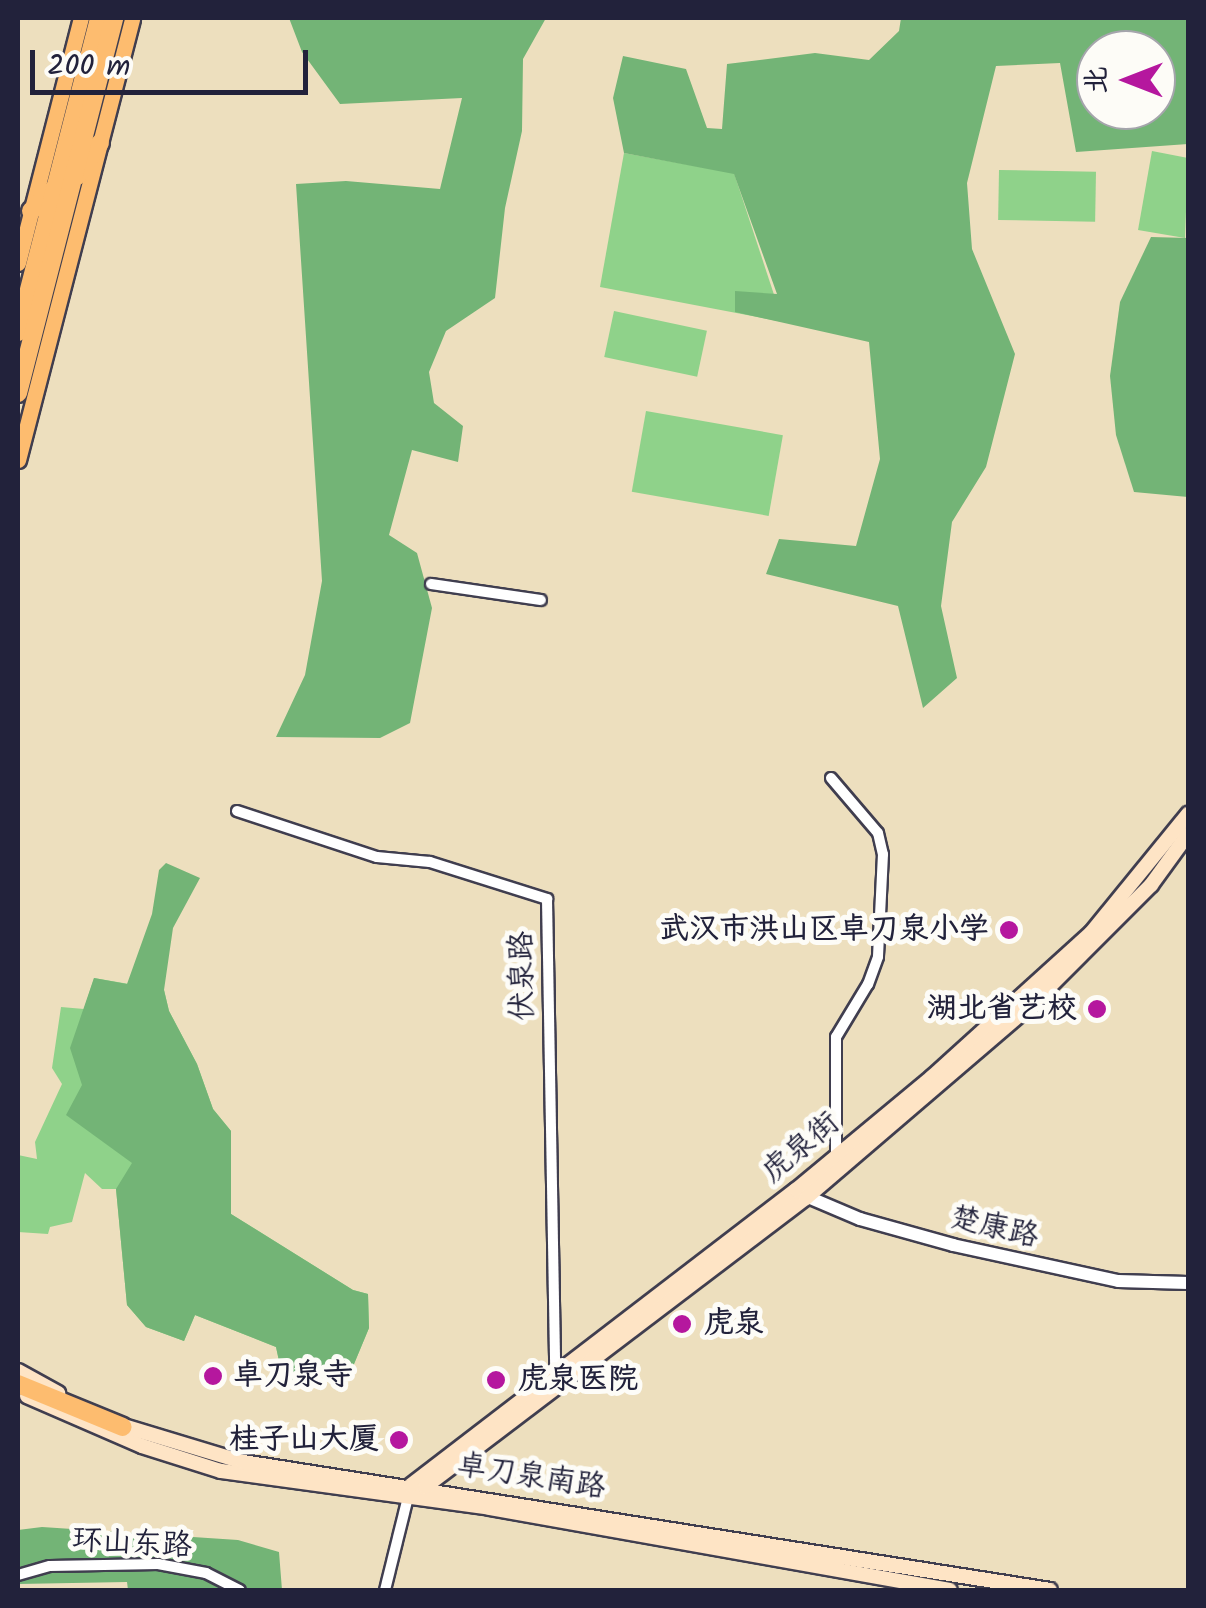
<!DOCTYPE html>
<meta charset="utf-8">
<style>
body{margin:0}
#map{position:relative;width:1206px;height:1608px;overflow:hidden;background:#eddfbe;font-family:Kalam,"LXGW WenKai TC",sans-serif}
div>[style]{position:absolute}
.green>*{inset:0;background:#8fd28a;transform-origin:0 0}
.forest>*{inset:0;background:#73b476}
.roads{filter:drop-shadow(2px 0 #403e4f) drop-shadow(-2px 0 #403e4f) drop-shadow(0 2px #403e4f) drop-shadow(0 -2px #403e4f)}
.minor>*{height:10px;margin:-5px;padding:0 5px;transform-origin:5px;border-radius:5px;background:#fff}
.tertiary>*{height:12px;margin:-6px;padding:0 6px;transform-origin:6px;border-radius:6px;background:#fff}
.secondary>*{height:14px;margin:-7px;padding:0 7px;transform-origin:7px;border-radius:7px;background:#fee4c5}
.primary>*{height:15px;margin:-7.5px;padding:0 7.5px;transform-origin:7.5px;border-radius:7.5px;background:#fdbc6f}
.trunk>*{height:18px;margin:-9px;padding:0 9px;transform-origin:9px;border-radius:9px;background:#fdbc6f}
.dots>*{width:28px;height:28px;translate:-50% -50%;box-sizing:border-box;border:5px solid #fdfcf7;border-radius:50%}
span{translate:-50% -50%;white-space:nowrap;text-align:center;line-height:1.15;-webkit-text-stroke:10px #fdfcf7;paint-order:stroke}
.poi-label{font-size:30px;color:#22223b;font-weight:700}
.right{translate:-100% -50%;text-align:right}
.left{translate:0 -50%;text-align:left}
.street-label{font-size:30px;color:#22223b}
.frame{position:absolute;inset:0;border:20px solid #22223b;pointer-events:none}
.north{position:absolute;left:1076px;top:30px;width:100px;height:100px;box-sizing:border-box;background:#fdfcf7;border:2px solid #a5a5ac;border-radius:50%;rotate:270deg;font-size:28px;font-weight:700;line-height:40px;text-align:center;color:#22223b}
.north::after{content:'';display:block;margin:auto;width:35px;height:45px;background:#b5179e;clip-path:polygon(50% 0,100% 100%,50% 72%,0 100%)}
.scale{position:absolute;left:30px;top:50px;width:278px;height:45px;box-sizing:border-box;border:5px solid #22223b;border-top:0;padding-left:12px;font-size:30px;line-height:35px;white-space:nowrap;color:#22223b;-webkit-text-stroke:8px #fdfcf7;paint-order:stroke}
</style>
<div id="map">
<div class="green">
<i style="clip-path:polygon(1152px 151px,1188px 158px,1185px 238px,1138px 230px)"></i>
<i style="clip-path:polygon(624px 153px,734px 173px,783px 322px,600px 287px)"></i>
<i style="left:999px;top:170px;width:97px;height:50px;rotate:1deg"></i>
<i style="left:614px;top:311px;width:95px;height:47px;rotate:12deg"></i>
<i style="left:646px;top:411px;width:139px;height:82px;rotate:10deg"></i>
<i style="clip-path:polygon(94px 978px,164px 990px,169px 1011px,197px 1064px,213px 1109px,231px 1131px,231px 1214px,353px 1290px,368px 1294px,369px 1328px,349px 1376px,303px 1370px,295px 1386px,284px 1384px,276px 1347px,195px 1315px,184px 1341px,146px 1327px,127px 1305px,116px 1189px,102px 1189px,85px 1173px,72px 1222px,50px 1227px,48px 1234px,18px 1232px,18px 1155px,37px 1159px,35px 1142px,62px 1084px,52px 1068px,61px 1007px,84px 1009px)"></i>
</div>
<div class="forest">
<i style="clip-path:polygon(289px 18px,546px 18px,523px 59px,522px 131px,505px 208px,495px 298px,446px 331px,429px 372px,434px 403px,463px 426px,458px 462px,412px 450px,389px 535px,417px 553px,432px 608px,410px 723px,380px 738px,276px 737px,305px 675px,322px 581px,296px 184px,346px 181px,440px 189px,462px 98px,340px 104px,302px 52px)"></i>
<i style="clip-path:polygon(evenodd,901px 18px,1188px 18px,1188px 144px,1076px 152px,1060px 63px,996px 66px,967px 183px,972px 249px,1015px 354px,986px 467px,952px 522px,941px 606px,957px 678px,923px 708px,898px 606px,766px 574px,779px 539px,856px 546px,880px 459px,869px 342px,735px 312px,735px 291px,777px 294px,734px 174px,624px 153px,613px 98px,623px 56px,686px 69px,707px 128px,722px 129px,727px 64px,815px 53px,869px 60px,899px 31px,901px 18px,1156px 50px,1156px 110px,1096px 110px,1096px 50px,1156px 50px)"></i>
<i style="clip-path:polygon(1151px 237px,1188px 238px,1188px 497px,1134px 492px,1116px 435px,1110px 376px,1120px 302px)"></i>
<i style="clip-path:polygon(166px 863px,200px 878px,173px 928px,164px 990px,169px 1011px,197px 1064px,213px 1109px,231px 1131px,231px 1214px,353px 1290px,368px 1294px,369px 1328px,349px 1376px,303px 1370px,295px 1386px,284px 1384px,276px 1347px,195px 1315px,184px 1341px,146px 1327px,127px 1305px,116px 1189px,132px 1163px,66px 1115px,82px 1085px,70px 1048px,94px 978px,127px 984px,152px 914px,159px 870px)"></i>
<i style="clip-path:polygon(42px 1527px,238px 1540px,279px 1552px,282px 1590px,128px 1590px,127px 1582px,18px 1584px,18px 1530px)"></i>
</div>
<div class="roads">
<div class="minor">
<i style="left:431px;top:584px;width:111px;rotate:8.3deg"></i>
<i style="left:831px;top:778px;width:72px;rotate:49.5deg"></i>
<i style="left:878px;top:833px;width:22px;rotate:77deg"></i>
<i style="left:883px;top:854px;width:103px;rotate:92.8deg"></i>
<i style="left:878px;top:957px;width:29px;rotate:110deg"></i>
<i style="left:868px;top:984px;width:62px;rotate:121.1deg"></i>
<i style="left:836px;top:1037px;width:117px;rotate:90deg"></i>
<i style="left:237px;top:811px;width:147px;rotate:18.2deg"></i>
<i style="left:377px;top:857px;width:53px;rotate:5.4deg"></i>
<i style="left:430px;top:862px;width:123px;rotate:17.5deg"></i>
<i style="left:547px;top:899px;width:476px;rotate:89deg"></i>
<i style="left:18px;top:1575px;width:33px;rotate:-16deg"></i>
<i style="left:50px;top:1566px;width:108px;rotate:-1.1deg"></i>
<i style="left:158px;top:1564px;width:49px;rotate:10.6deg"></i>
<i style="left:206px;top:1573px;width:38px;rotate:27deg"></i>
<i style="left:385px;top:1590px;width:96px;rotate:-76.1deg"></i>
</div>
<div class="tertiary">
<i style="left:801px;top:1194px;width:64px;rotate:23deg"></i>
<i style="left:860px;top:1219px;width:97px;rotate:15.6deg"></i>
<i style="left:953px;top:1245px;width:169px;rotate:12.3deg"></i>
<i style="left:1118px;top:1281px;width:70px;rotate:1.6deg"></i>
</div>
<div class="secondary">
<i style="left:18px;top:1371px;width:46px;rotate:28.8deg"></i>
<i style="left:27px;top:1396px;width:125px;rotate:23.5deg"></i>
<i style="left:142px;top:1446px;width:83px;rotate:17.6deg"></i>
<i style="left:221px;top:1471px;width:272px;rotate:7.8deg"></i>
<i style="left:490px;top:1508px;width:467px;rotate:10.1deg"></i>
<i style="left:117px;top:1424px;width:132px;rotate:16.8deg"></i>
<i style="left:243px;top:1462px;width:817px;rotate:9.01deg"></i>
<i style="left:411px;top:1485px;width:485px;rotate:-37.5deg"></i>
<i style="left:796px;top:1190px;width:177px;rotate:-39.7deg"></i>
<i style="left:932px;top:1077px;width:215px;rotate:-42.2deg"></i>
<i style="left:1091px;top:933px;width:154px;rotate:-50.8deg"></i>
<i style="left:425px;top:1487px;width:478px;rotate:-37.2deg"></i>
<i style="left:806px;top:1198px;width:292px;rotate:-40.6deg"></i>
<i style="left:1028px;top:1008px;width:174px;rotate:-45deg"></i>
<i style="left:1151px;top:885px;width:63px;rotate:-54deg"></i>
</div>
<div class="primary">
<i style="left:18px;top:263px;width:253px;rotate:-75.6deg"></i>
<i style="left:18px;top:460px;width:456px;rotate:-75.5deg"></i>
</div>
<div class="trunk">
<i style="left:77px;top:176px;width:40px;rotate:-55.1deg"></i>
<i style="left:31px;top:211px;width:32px;rotate:-44deg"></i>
<i style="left:18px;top:332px;width:324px;rotate:-75.5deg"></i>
<i style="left:18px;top:393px;width:387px;rotate:-75.6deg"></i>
<i style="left:18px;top:1384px;width:113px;rotate:22.3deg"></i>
</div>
</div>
<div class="dots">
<i style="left:1009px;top:930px;background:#b5179e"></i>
<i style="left:1097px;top:1009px;background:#b5179e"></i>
<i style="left:682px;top:1324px;background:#b5179e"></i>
<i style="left:213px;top:1376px;background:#b5179e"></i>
<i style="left:496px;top:1380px;background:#b5179e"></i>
<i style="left:399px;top:1440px;background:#b5179e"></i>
</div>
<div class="poi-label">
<span class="right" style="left:989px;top:930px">武汉市洪山区卓刀泉小学</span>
<span class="right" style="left:1077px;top:1009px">湖北省艺校</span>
<span class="left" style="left:704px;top:1324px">虎泉</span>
<span class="left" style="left:233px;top:1376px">卓刀泉寺</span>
<span class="left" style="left:518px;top:1380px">虎泉医院</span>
<span class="right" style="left:379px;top:1440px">桂子山大厦</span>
</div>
<div class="street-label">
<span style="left:523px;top:976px;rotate:-91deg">伏泉路</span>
<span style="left:801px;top:1148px;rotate:-40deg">虎泉街</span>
<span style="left:994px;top:1228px;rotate:13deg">楚康路</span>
<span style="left:531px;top:1477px;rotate:9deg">卓刀泉南路</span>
<span style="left:132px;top:1544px;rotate:3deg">环山东路</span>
</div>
<div class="frame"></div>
<div class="north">北</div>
<div class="scale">200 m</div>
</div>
